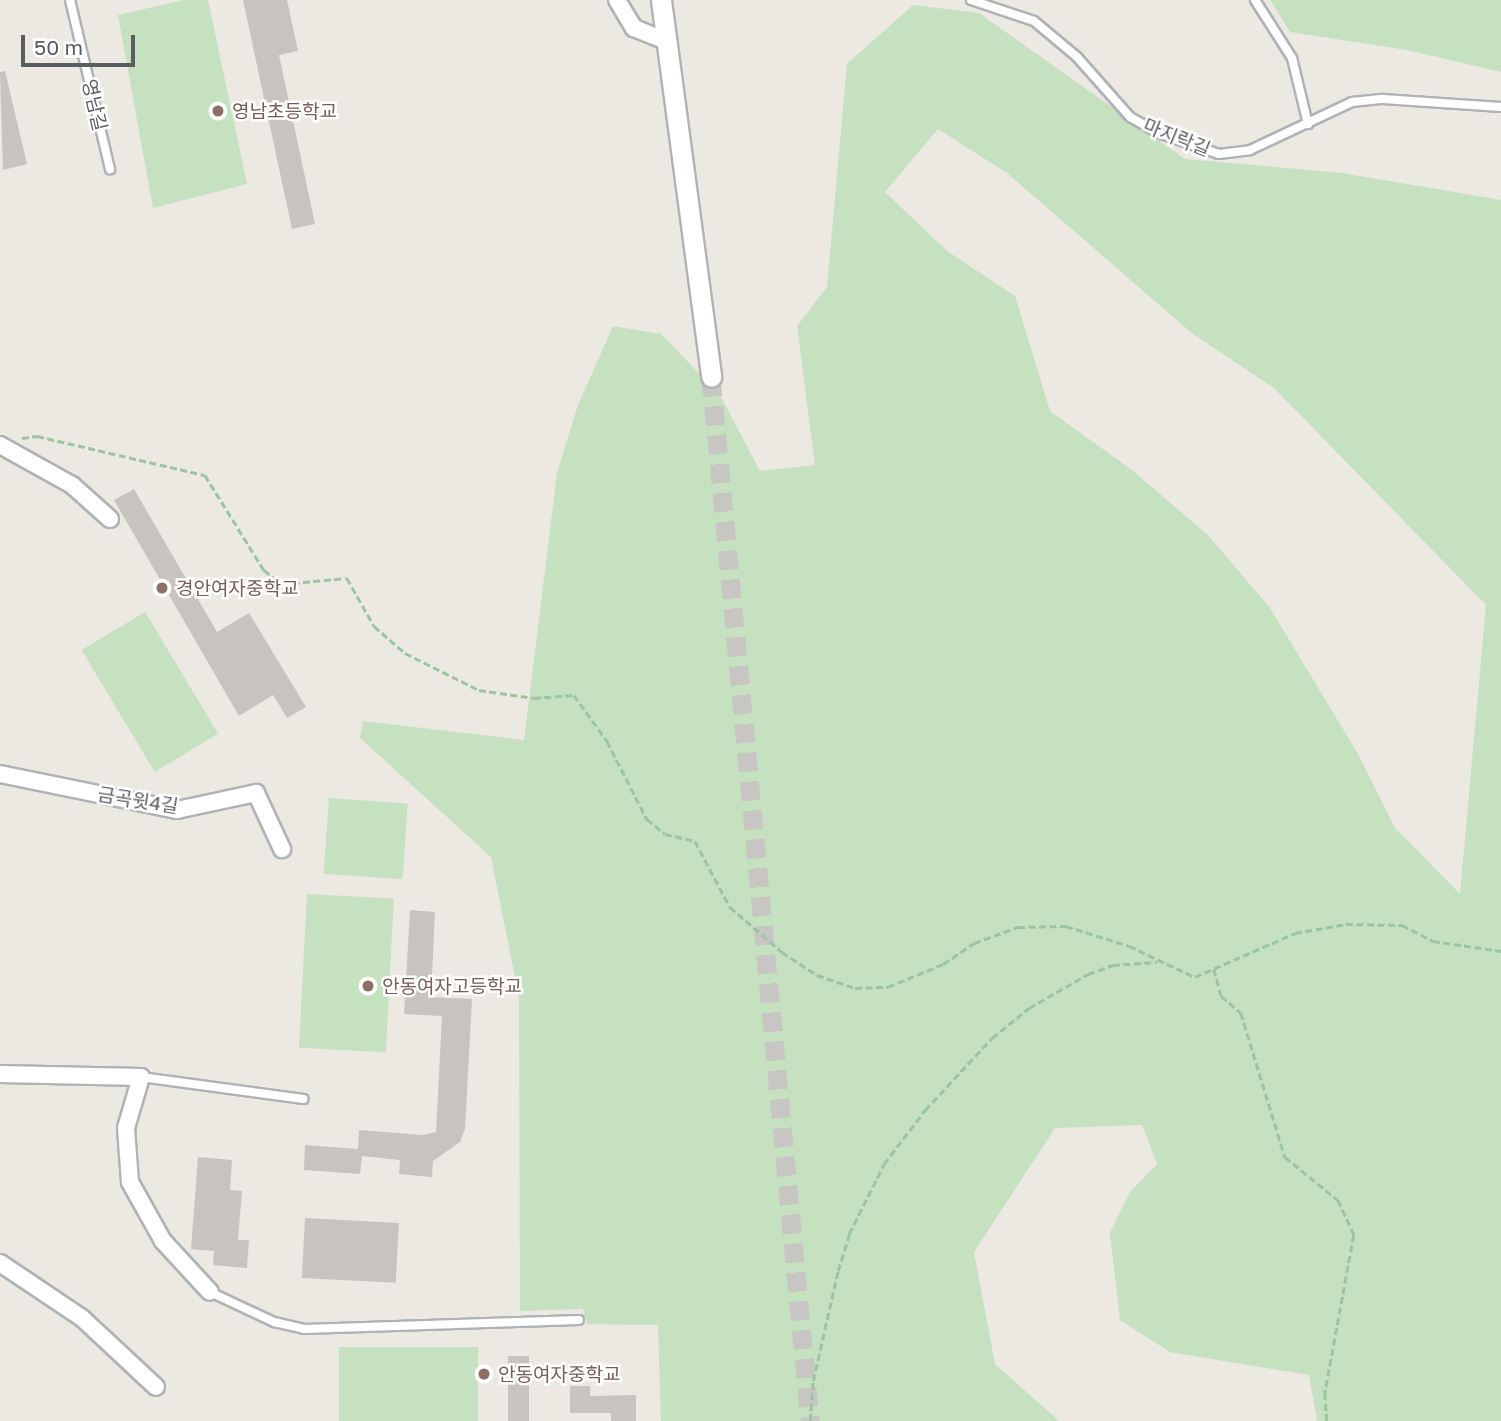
<!DOCTYPE html>
<meta charset="utf-8">
<style>
body{margin:0}
#map{position:relative;width:1501px;height:1421px;overflow:hidden;background:#ece8e2;font-family:"Golos Text","Noto Sans KR",sans-serif}
div>[style]{position:absolute}
.green>*{inset:0;background:#c5e1c0;transform-origin:0 0}
.building>*{inset:0;background:#c7c3be;transform-origin:0 0}
.tertiary-tunnel>*{height:19px;margin-top:-9.5px;transform-origin:0;background:repeating-linear-gradient(90deg,#c8c6c2 0 19px,transparent 0 29px)}
.path>*{height:2.5px;margin-top:-1.25px;transform-origin:0;background:repeating-linear-gradient(90deg,#9bc4a1 0 7px,transparent 0 10.5px)}
.roads{filter:drop-shadow(2px 0 #afb3b6) drop-shadow(-2px 0 #afb3b6) drop-shadow(0 2px #afb3b6) drop-shadow(0 -2px #afb3b6)}
.service>*{height:8px;margin:-4px;padding:0 4px;transform-origin:4px;border-radius:4px;background:#fff}
.minor>*{height:16px;margin:-8px;padding:0 8px;transform-origin:8px;border-radius:8px;background:#fff}
.tertiary>*{height:19px;margin:-9.5px;padding:0 9.5px;transform-origin:9.5px;border-radius:9.5px;background:#fff}
.dots>*{width:19px;height:19px;translate:-50% -50%;box-sizing:border-box;border:4px solid #fff;border-radius:50%}
span{translate:-50% -50%;white-space:nowrap;text-align:center;line-height:1.15;-webkit-text-stroke:5px #fff;paint-order:stroke}
.street-label{font-size:19px;color:#5a5e61}
.education-label{font-size:19px;color:#785e54}
.left{translate:0 -50%;text-align:left}
.scale{position:absolute;left:21px;top:35px;width:114px;height:32px;box-sizing:border-box;border:4px solid #5a5e61;border-top:0;padding-left:9px;font-size:21px;line-height:24px;white-space:nowrap;color:#5a5e61;-webkit-text-stroke:5px #fff;paint-order:stroke}
</style>
<div id="map">
<div class="green">
<i style="clip-path:polygon(184px 0,208px 0,247px 184px,153px 208px,118px 15px)"></i>
<i style="clip-path:polygon(1270px 0,1501px 0,1501px 72px,1407px 50px,1290px 32px)"></i>
<i style="clip-path:polygon(evenodd,913px 5px,979px 13px,1185px 159px,1342px 173px,1501px 200px,1501px 1421px,1317px 1421px,1309px 1375px,1170px 1352px,1120px 1320px,1110px 1233px,1130px 1192px,1157px 1164px,1142px 1125px,1055px 1128px,974px 1252px,995px 1364px,1059px 1421px,661px 1421px,658px 1325px,587px 1324px,583px 1309px,520px 1311px,519px 997px,491px 857px,360px 738px,363px 721px,524px 740px,557px 473px,578px 405px,613px 326px,661px 334px,720px 395px,760px 471px,815px 465px,797px 326px,827px 287px,847px 64px,913px 5px,938px 129px,1007px 173px,1193px 334px,1274px 388px,1486px 605px,1460px 894px,1395px 828px,1358px 754px,1270px 608px,1208px 535px,1132px 470px,1050px 411px,1015px 296px,947px 251px,885px 192px,938px 129px)"></i>
<i style="left:145px;top:612px;width:142px;height:74px;rotate:59deg"></i>
<i style="left:329px;top:798px;width:79px;height:76px;rotate:4deg"></i>
<i style="left:307px;top:894px;width:87px;height:154px;rotate:3deg"></i>
<i style="left:339px;top:1347px;width:139px;height:74px"></i>
</div>
<div class="building">
<i style="clip-path:polygon(243px 0,287px 0,298px 51px,279px 55px,315px 224px,292px 229px)"></i>
<i style="clip-path:polygon(5px 71px,27px 164px,3px 170px,0 72px)"></i>
<i style="clip-path:polygon(134px 489px,217px 632px,249px 613px,306px 707px,287px 718px,273px 695px,239px 716px,114px 500px)"></i>
<i style="clip-path:polygon(410px 910px,435px 912px,431px 997px,472px 999px,465px 1129px,460px 1142px,433px 1161px,432px 1177px,399px 1174px,400px 1160px,362px 1156px,360px 1174px,304px 1170px,305px 1145px,358px 1149px,359px 1130px,423px 1135px,436px 1132px,442px 1016px,404px 1014px)"></i>
<i style="clip-path:polygon(198px 1157px,232px 1160px,230px 1190px,242px 1191px,238px 1240px,249px 1240px,247px 1268px,213px 1265px,214px 1251px,191px 1249px)"></i>
<i style="left:305px;top:1218px;width:94px;height:60px;rotate:3deg"></i>
<i style="left:508px;top:1356px;width:21px;height:65px"></i>
<i style="clip-path:polygon(570px 1386px,590px 1386px,590px 1396px,636px 1395px,636px 1421px,611px 1421px,611px 1413px,570px 1413px)"></i>
</div>
<div class="tertiary-tunnel">
<i style="left:711px;top:377px;width:1049px;rotate:84.58deg"></i>
</div>
<div class="path">
<i style="left:22px;top:438px;width:15px;rotate:-8deg"></i>
<i style="left:37px;top:436px;width:172px;rotate:13.1deg"></i>
<i style="left:205px;top:475px;width:112px;rotate:58.2deg"></i>
<i style="left:264px;top:570px;width:23px;rotate:38deg"></i>
<i style="left:282px;top:584px;width:65px;rotate:-5.3deg"></i>
<i style="left:347px;top:578px;width:55px;rotate:60.6deg"></i>
<i style="left:374px;top:626px;width:41px;rotate:41.1deg"></i>
<i style="left:405px;top:653px;width:83px;rotate:26.6deg"></i>
<i style="left:479px;top:690px;width:56px;rotate:8.3deg"></i>
<i style="left:534px;top:698px;width:40px;rotate:-4.3deg"></i>
<i style="left:574px;top:695px;width:57px;rotate:54.3deg"></i>
<i style="left:607px;top:741px;width:88px;rotate:62.9deg"></i>
<i style="left:647px;top:819px;width:23px;rotate:40deg"></i>
<i style="left:665px;top:834px;width:31px;rotate:13deg"></i>
<i style="left:695px;top:841px;width:75px;rotate:62.1deg"></i>
<i style="left:730px;top:907px;width:69px;rotate:40.9deg"></i>
<i style="left:782px;top:952px;width:42px;rotate:33.3deg"></i>
<i style="left:817px;top:975px;width:40px;rotate:18.9deg"></i>
<i style="left:855px;top:988px;width:33px;rotate:-2deg"></i>
<i style="left:888px;top:987px;width:60px;rotate:-22.7deg"></i>
<i style="left:943px;top:964px;width:37px;rotate:-34deg"></i>
<i style="left:974px;top:943px;width:47px;rotate:-20deg"></i>
<i style="left:1018px;top:927px;width:48px;rotate:-1.2deg"></i>
<i style="left:1066px;top:926px;width:66px;rotate:17.6deg"></i>
<i style="left:1129px;top:946px;width:73px;rotate:25.2deg"></i>
<i style="left:1195px;top:977px;width:109px;rotate:-23.7deg"></i>
<i style="left:1295px;top:933px;width:52px;rotate:-10deg"></i>
<i style="left:1346px;top:924px;width:56px;rotate:1deg"></i>
<i style="left:1402px;top:925px;width:35px;rotate:27deg"></i>
<i style="left:1433px;top:941px;width:69px;rotate:8.4deg"></i>
<i style="left:1214px;top:969px;width:28px;rotate:75deg"></i>
<i style="left:1221px;top:996px;width:26px;rotate:40deg"></i>
<i style="left:1241px;top:1013px;width:151px;rotate:73deg"></i>
<i style="left:1285px;top:1157px;width:68px;rotate:39.1deg"></i>
<i style="left:1338px;top:1200px;width:38px;rotate:65deg"></i>
<i style="left:1354px;top:1235px;width:161px;rotate:100.4deg"></i>
<i style="left:1325px;top:1393px;width:28px;rotate:86deg"></i>
<i style="left:810px;top:1421px;width:40px;rotate:-85.7deg"></i>
<i style="left:813px;top:1381px;width:113px;rotate:-77.2deg"></i>
<i style="left:838px;top:1271px;width:39px;rotate:-73deg"></i>
<i style="left:849px;top:1234px;width:78px;rotate:-63.4deg"></i>
<i style="left:884px;top:1164px;width:68px;rotate:-52.8deg"></i>
<i style="left:925px;top:1110px;width:98px;rotate:-47.1deg"></i>
<i style="left:992px;top:1038px;width:48px;rotate:-39deg"></i>
<i style="left:1029px;top:1008px;width:68px;rotate:-30deg"></i>
<i style="left:1088px;top:974px;width:27px;rotate:-20deg"></i>
<i style="left:1113px;top:965px;width:44px;rotate:-3.9deg"></i>
</div>
<div class="roads">
<div class="service">
<i style="left:70px;top:0;width:174px;rotate:76.7deg"></i>
<i style="left:971px;top:0;width:66px;rotate:18.4deg"></i>
<i style="left:1034px;top:21px;width:56px;rotate:39.9deg"></i>
<i style="left:1077px;top:57px;width:80px;rotate:48.5deg"></i>
<i style="left:1130px;top:117px;width:35px;rotate:29deg"></i>
<i style="left:1161px;top:134px;width:61px;rotate:19deg"></i>
<i style="left:1219px;top:154px;width:31px;rotate:-7deg"></i>
<i style="left:1250px;top:150px;width:113px;rotate:-25.2deg"></i>
<i style="left:1352px;top:102px;width:31px;rotate:-6deg"></i>
<i style="left:1383px;top:99px;width:118px;rotate:3.9deg"></i>
<i style="left:1255px;top:0;width:69px;rotate:57.5deg"></i>
<i style="left:1292px;top:58px;width:68px;rotate:76.4deg"></i>
<i style="left:141px;top:1077px;width:164px;rotate:7.7deg"></i>
<i style="left:210px;top:1292px;width:71px;rotate:25.1deg"></i>
<i style="left:274px;top:1322px;width:31px;rotate:13deg"></i>
<i style="left:304px;top:1329px;width:275px;rotate:-1.9deg"></i>
</div>
<div class="minor">
<i style="left:617px;top:0;width:33px;rotate:59deg"></i>
<i style="left:634px;top:28px;width:35px;rotate:22deg"></i>
<i style="left:0;top:445px;width:82px;rotate:29.1deg"></i>
<i style="left:72px;top:485px;width:51px;rotate:41.8deg"></i>
<i style="left:0;top:774px;width:181px;rotate:11.5deg"></i>
<i style="left:177px;top:810px;width:81px;rotate:-12.1deg"></i>
<i style="left:256px;top:793px;width:62px;rotate:65.1deg"></i>
<i style="left:0;top:1074px;width:141px;rotate:1.2deg"></i>
<i style="left:141px;top:1077px;width:53px;rotate:106.4deg"></i>
<i style="left:126px;top:1128px;width:54px;rotate:85.8deg"></i>
<i style="left:130px;top:1182px;width:68px;rotate:60.8deg"></i>
<i style="left:163px;top:1241px;width:69px;rotate:47.3deg"></i>
<i style="left:0;top:1263px;width:99px;rotate:33.9deg"></i>
<i style="left:82px;top:1318px;width:101px;rotate:43deg"></i>
</div>
<div class="tertiary">
<i style="left:661px;top:0;width:380px;rotate:82.4deg"></i>
</div>
</div>
<div class="dots">
<i style="left:218px;top:111px;background:#8d6e63"></i>
<i style="left:162px;top:588px;background:#8d6e63"></i>
<i style="left:368px;top:986px;background:#8d6e63"></i>
<i style="left:484px;top:1374px;background:#8d6e63"></i>
</div>
<div class="street-label">
<span style="left:95px;top:105px;rotate:77deg">영남길</span>
<span style="left:1177px;top:137px;rotate:22deg">마지락길</span>
<span style="left:138px;top:800px;rotate:9deg">금곡윗4길</span>
</div>
<div class="education-label">
<span class="left" style="left:232px;top:111px">영남초등학교</span>
<span class="left" style="left:176px;top:588px">경안여자중학교</span>
<span class="left" style="left:382px;top:986px">안동여자고등학교</span>
<span class="left" style="left:498px;top:1374px">안동여자중학교</span>
</div>
<div class="scale">50 m</div>
</div>
